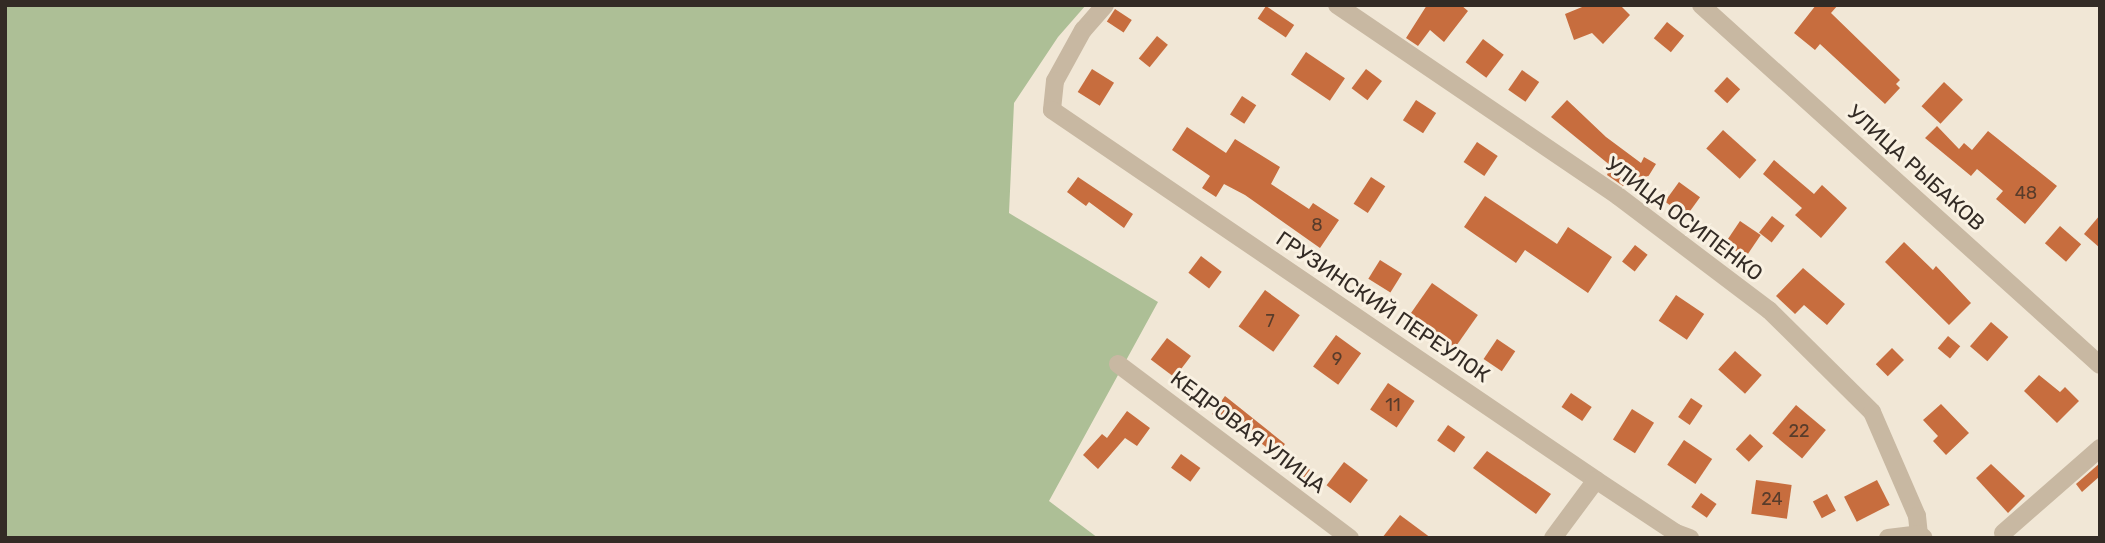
<!DOCTYPE html>
<meta charset="utf-8">
<style>
body{margin:0}
#map{position:relative;width:2105px;height:543px;overflow:hidden;background:#f1e7d6;font-family:Rubik,sans-serif}
div>[style]{position:absolute}
.green>*{inset:0;background:#adbf96}
.building>*{inset:0;background:#c76d3e;transform-origin:0 0}
.minor>*{height:18px;margin:-9px;padding:0 9px;transform-origin:9px;border-radius:9px;background:#c8b8a2}
span{translate:-50% -50%;white-space:nowrap;text-align:center;line-height:1.15;-webkit-text-stroke:6px #f9f1e2;paint-order:stroke}
.number-label{font-size:18px;color:#583c2b}
.number-label span{-webkit-text-stroke-width:0}
.street-label{font-size:21px;color:#332b25}
.frame{position:absolute;inset:0;border:7px solid #332b25;pointer-events:none}
</style>
<div id="map">
<div class="green">
<i style="clip-path:polygon(5px 5px,1086px 5px,1058px 37px,1014px 103px,1009px 213px,1158px 302px,1049px 501px,1098px 538px,5px 538px)"></i>
</div>
<div class="building">
<i style="clip-path:polygon(1427px 5px,1461px 5px,1468px 11px,1444px 42px,1430px 30px,1418px 46px,1406px 38px)"></i>
<i style="clip-path:polygon(1587px 5px,1620px 5px,1630px 15px,1603px 44px,1592px 33px,1574px 40px,1565px 14px)"></i>
<i style="clip-path:polygon(1816px 5px,1838px 5px,1831px 13px,1900px 80px,1896px 84px,1900px 88px,1885px 104px,1820px 44px,1815px 50px,1794px 33px)"></i>
<i style="left:1266px;top:6px;width:34px;height:15px;rotate:34deg"></i>
<i style="left:1115px;top:9px;width:20px;height:15px;rotate:33deg"></i>
<i style="left:1667px;top:22px;width:22px;height:21px;rotate:39deg"></i>
<i style="left:1157px;top:36px;width:14px;height:29px;rotate:39deg"></i>
<i style="left:1483px;top:39px;width:26px;height:29px;rotate:37deg"></i>
<i style="left:1306px;top:52px;width:47px;height:27px;rotate:34deg"></i>
<i style="left:1092px;top:69px;width:26px;height:27px;rotate:32deg"></i>
<i style="left:1366px;top:69px;width:20px;height:24px;rotate:37deg"></i>
<i style="left:1522px;top:70px;width:21px;height:24px;rotate:35deg"></i>
<i style="left:1727px;top:77px;width:18px;height:19px;rotate:43deg"></i>
<i style="left:1944px;top:82px;width:26px;height:33px;rotate:43deg"></i>
<i style="left:1242px;top:96px;width:17px;height:22px;rotate:33deg"></i>
<i style="left:1416px;top:100px;width:24px;height:24px;rotate:33deg"></i>
<i style="clip-path:polygon(1567px 100px,1606px 137px,1641px 163px,1644px 157px,1656px 164px,1643px 185px,1630px 177px,1623px 186px,1607px 175px,1611px 166px,1551px 117px)"></i>
<i style="clip-path:polygon(1937px 126px,1959px 149px,1964px 143px,1972px 150px,1988px 131px,2057px 186px,2025px 224px,1996px 199px,2003px 191px,1977px 169px,1971px 176px,1925px 138px)"></i>
<i style="clip-path:polygon(1187px 127px,1226px 153px,1235px 139px,1280px 167px,1271px 184px,1309px 209px,1313px 203px,1339px 220px,1320px 248px,1245px 195px,1224px 184px,1216px 197px,1202px 188px,1210px 176px,1172px 150px)"></i>
<i style="left:1723px;top:130px;width:45px;height:25px;rotate:42deg"></i>
<i style="left:1477px;top:142px;width:25px;height:24px;rotate:34deg"></i>
<i style="clip-path:polygon(1774px 160px,1814px 194px,1822px 185px,1847px 208px,1821px 238px,1795px 215px,1802px 208px,1763px 174px)"></i>
<i style="clip-path:polygon(1078px 177px,1133px 214px,1124px 228px,1089px 202px,1086px 206px,1067px 192px)"></i>
<i style="left:1371px;top:177px;width:17px;height:32px;rotate:33deg"></i>
<i style="left:1679px;top:182px;width:26px;height:24px;rotate:36deg"></i>
<i style="clip-path:polygon(1485px 196px,1557px 244px,1568px 227px,1612px 257px,1588px 293px,1525px 250px,1516px 263px,1464px 227px)"></i>
<i style="clip-path:polygon(2100px 215px,2100px 248px,2084px 234px)"></i>
<i style="left:1772px;top:216px;width:16px;height:21px;rotate:38deg"></i>
<i style="left:1740px;top:221px;width:25px;height:27px;rotate:34deg"></i>
<i style="left:2060px;top:226px;width:28px;height:23px;rotate:41deg"></i>
<i style="clip-path:polygon(1904px 242px,1933px 270px,1936px 266px,1971px 303px,1949px 325px,1885px 262px)"></i>
<i style="left:1635px;top:245px;width:16px;height:21px;rotate:38deg"></i>
<i style="left:1201px;top:256px;width:26px;height:21px;rotate:37deg"></i>
<i style="left:1380px;top:260px;width:26px;height:22px;rotate:32deg"></i>
<i style="clip-path:polygon(1803px 268px,1845px 304px,1827px 325px,1804px 305px,1795px 314px,1776px 296px)"></i>
<i style="left:1432px;top:283px;width:56px;height:47px;rotate:35deg"></i>
<i style="left:1265px;top:290px;width:43px;height:45px;rotate:36deg"></i>
<i style="left:1676px;top:295px;width:34px;height:31px;rotate:34deg"></i>
<i style="left:1991px;top:322px;width:23px;height:32px;rotate:41deg"></i>
<i style="left:1336px;top:335px;width:31px;height:39px;rotate:36deg"></i>
<i style="left:1948px;top:336px;width:16px;height:16px;rotate:40deg"></i>
<i style="left:1167px;top:338px;width:30px;height:27px;rotate:37deg"></i>
<i style="left:1497px;top:339px;width:22px;height:24px;rotate:34deg"></i>
<i style="left:1892px;top:348px;width:17px;height:23px;rotate:45deg"></i>
<i style="left:1735px;top:351px;width:36px;height:25px;rotate:42deg"></i>
<i style="clip-path:polygon(2039px 375px,2060px 392px,2065px 387px,2079px 401px,2057px 423px,2024px 391px)"></i>
<i style="left:1388px;top:383px;width:32px;height:32px;rotate:34deg"></i>
<i style="left:1571px;top:393px;width:25px;height:17px;rotate:34deg"></i>
<i style="clip-path:polygon(1225px 396px,1285px 444px,1277px 455px,1243px 430px,1239px 434px,1212px 414px)"></i>
<i style="left:1691px;top:398px;width:14px;height:23px;rotate:34deg"></i>
<i style="clip-path:polygon(1941px 404px,1969px 433px,1946px 455px,1933px 441px,1938px 436px,1923px 420px)"></i>
<i style="left:1796px;top:405px;width:39px;height:37px;rotate:40deg"></i>
<i style="left:1632px;top:409px;width:26px;height:36px;rotate:32deg"></i>
<i style="clip-path:polygon(1127px 411px,1150px 428px,1137px 446px,1125px 438px,1098px 469px,1083px 455px,1102px 434px,1107px 438px)"></i>
<i style="left:1448px;top:425px;width:21px;height:19px;rotate:35deg"></i>
<i style="left:1750px;top:434px;width:18px;height:21px;rotate:43deg"></i>
<i style="left:1684px;top:440px;width:34px;height:30px;rotate:34deg"></i>
<i style="clip-path:polygon(1487px 451px,1551px 494px,1536px 514px,1473px 468px)"></i>
<i style="left:1181px;top:454px;width:24px;height:17px;rotate:36deg"></i>
<i style="left:1299px;top:462px;width:19px;height:14px;rotate:35deg"></i>
<i style="left:1344px;top:462px;width:30px;height:29px;rotate:37deg"></i>
<i style="clip-path:polygon(2100px 463px,2100px 476px,2082px 492px,2076px 484px)"></i>
<i style="clip-path:polygon(1991px 464px,2025px 496px,2008px 513px,1976px 478px)"></i>
<i style="left:1756px;top:480px;width:36px;height:34px;rotate:8deg"></i>
<i style="left:1877px;top:480px;width:28px;height:37px;rotate:63deg"></i>
<i style="left:1701px;top:493px;width:19px;height:17px;rotate:35deg"></i>
<i style="left:1827px;top:494px;width:19px;height:16px;rotate:62deg"></i>
<i style="clip-path:polygon(1400px 515px,1431px 538px,1382px 538px)"></i>
</div>
<div class="minor">
<i style="left:1105px;top:5px;width:33px;rotate:131deg"></i>
<i style="left:1083px;top:30px;width:58px;rotate:118.8deg"></i>
<i style="left:1055px;top:81px;width:29px;rotate:96deg"></i>
<i style="left:1052px;top:110px;width:658px;rotate:34.22deg"></i>
<i style="left:1596px;top:480px;width:96px;rotate:33.5deg"></i>
<i style="left:1676px;top:533px;width:15px;rotate:20deg"></i>
<i style="left:1337px;top:5px;width:340px;rotate:34.2deg"></i>
<i style="left:1618px;top:196px;width:189px;rotate:37.1deg"></i>
<i style="left:1769px;top:310px;width:145px;rotate:44.7deg"></i>
<i style="left:1872px;top:412px;width:113px;rotate:66.6deg"></i>
<i style="left:1917px;top:516px;width:18px;rotate:84deg"></i>
<i style="left:1919px;top:534px;width:6px;rotate:39deg"></i>
<i style="left:1701px;top:5px;width:537px;rotate:42.06deg"></i>
<i style="left:1118px;top:364px;width:290px;rotate:36.9deg"></i>
<i style="left:2003px;top:533px;width:129px;rotate:-41.2deg"></i>
<i style="left:1553px;top:538px;width:72px;rotate:-53.4deg"></i>
<i style="left:1888px;top:538px;width:31px;rotate:-7deg"></i>
</div>
<div class="number-label">
<span style="left:2026px;top:193px">48</span>
<span style="left:1317px;top:225px">8</span>
<span style="left:1270px;top:321px">7</span>
<span style="left:1337px;top:359px">9</span>
<span style="left:1393px;top:405px">11</span>
<span style="left:1799px;top:431px">22</span>
<span style="left:1772px;top:499px">24</span>
</div>
<div class="street-label">
<span style="left:1916px;top:168px;rotate:42deg">УЛИЦА РЫБАКОВ</span>
<span style="left:1684px;top:219px;rotate:37deg">УЛИЦА ОСИПЕНКО</span>
<span style="left:1383px;top:307px;rotate:34deg">ГРУЗИНСКИЙ ПЕРЕУЛОК</span>
<span style="left:1248px;top:432px;rotate:37deg">КЕДРОВАЯ УЛИЦА</span>
</div>
<div class="frame"></div>
</div>
